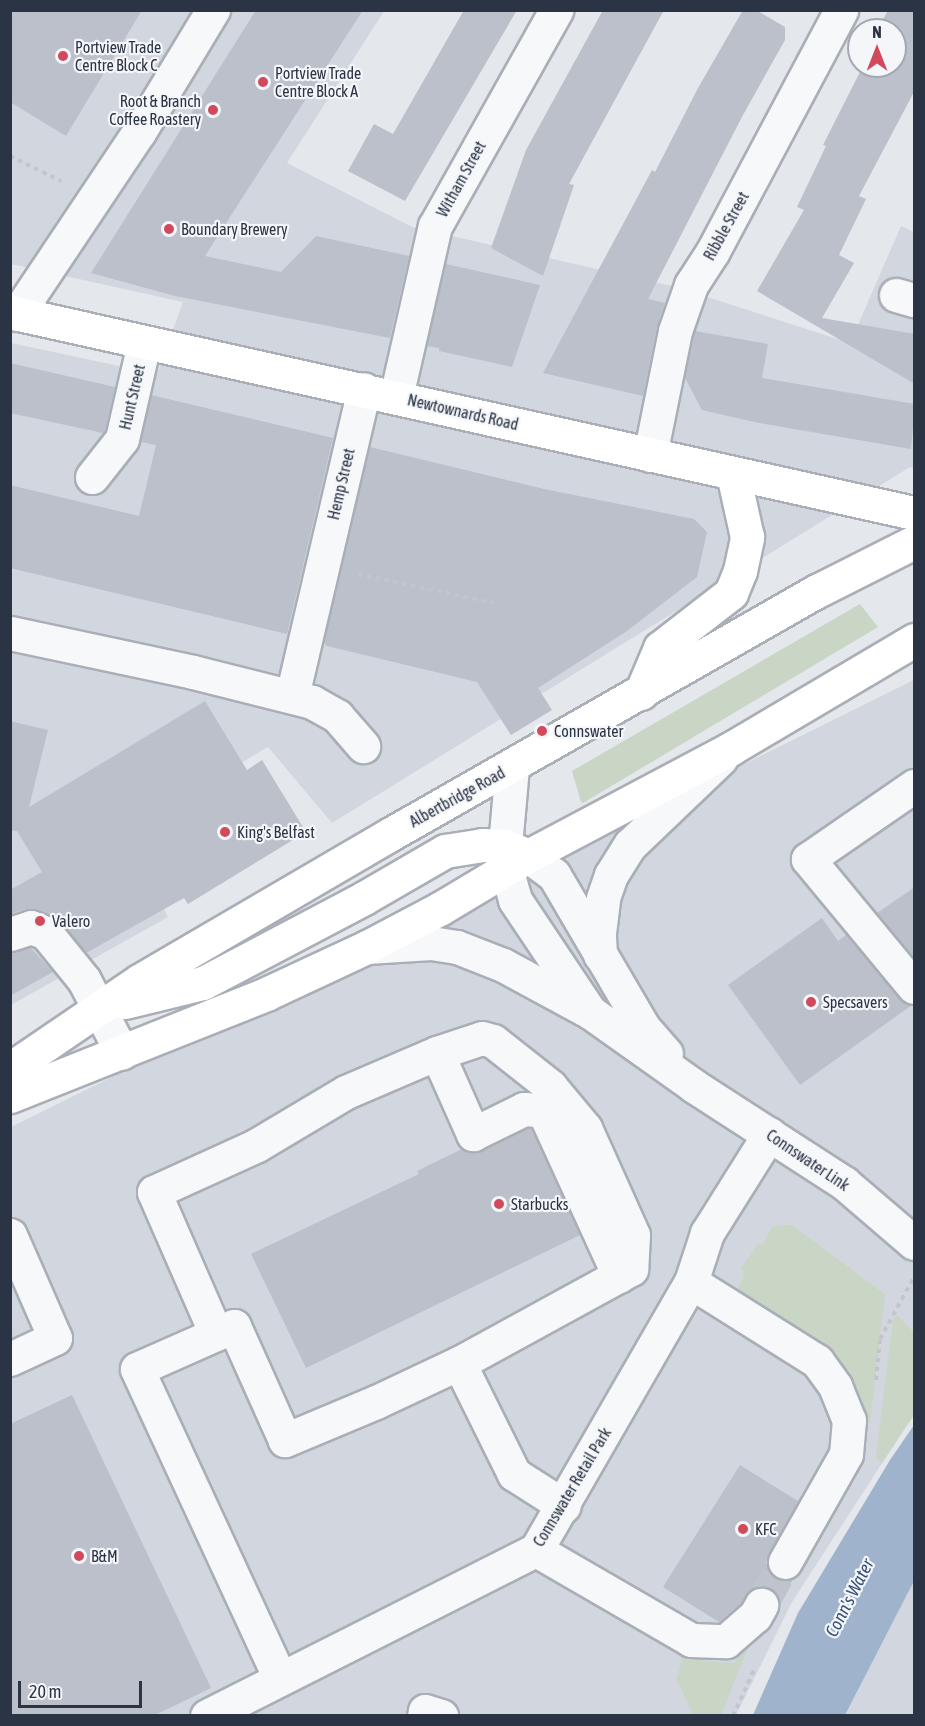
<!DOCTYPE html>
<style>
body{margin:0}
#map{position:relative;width:925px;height:1726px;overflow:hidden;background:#e4e7ec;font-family:"Asap Condensed",sans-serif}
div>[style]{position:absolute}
.built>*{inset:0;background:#d2d6de}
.green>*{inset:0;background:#c9d6c5}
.water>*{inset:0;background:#9fb4cc}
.building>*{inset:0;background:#bbc0ca}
.minor-tunnel>*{height:33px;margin-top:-16.5px;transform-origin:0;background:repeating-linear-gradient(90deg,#bfc3cb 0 33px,transparent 0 49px)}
.path>*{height:4px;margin-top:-2px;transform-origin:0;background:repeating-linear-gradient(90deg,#c2c5cb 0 4.5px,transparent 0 9px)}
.roads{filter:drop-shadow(2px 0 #a9aeb7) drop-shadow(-2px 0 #a9aeb7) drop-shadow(0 2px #a9aeb7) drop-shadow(0 -2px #a9aeb7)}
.minor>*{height:33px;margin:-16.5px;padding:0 16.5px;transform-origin:16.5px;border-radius:16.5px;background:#f7f8fa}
.major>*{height:33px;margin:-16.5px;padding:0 16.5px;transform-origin:16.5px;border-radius:16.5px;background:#fff}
.dots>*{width:16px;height:16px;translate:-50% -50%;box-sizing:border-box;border:3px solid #f4f6f9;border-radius:50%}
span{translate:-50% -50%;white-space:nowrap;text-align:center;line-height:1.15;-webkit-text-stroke:4.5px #f4f6f9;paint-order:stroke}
.poi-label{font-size:16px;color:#2b3445}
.left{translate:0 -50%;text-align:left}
.right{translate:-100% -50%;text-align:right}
.street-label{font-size:16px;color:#2b3445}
.water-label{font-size:18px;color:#34527a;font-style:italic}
.frame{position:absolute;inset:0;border:12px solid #2b3445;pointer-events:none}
.north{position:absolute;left:847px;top:18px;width:60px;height:60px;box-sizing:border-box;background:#f4f6f9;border:2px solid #a4a8b1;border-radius:50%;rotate:0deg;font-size:16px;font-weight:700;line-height:24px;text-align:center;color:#2b3445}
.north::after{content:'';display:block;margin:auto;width:21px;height:27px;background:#d1495b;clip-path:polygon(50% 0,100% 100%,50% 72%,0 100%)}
.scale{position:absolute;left:18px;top:1681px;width:124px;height:27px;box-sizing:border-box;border:3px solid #2b3445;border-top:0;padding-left:8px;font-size:18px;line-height:21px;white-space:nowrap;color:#2b3445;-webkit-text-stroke:4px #f4f6f9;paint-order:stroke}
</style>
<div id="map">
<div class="built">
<i style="clip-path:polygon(11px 11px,384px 11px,287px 163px,412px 227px,676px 287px,850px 343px,901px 226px,914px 232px,914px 468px,910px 467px,332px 823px,268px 747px,124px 832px,168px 917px,11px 1005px,11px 343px,157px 374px,183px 302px,11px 264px)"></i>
<i style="clip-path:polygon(914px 680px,914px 1414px,792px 1602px,736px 1715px,11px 1716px,11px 1127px)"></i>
<i style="clip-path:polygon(914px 1581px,914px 1715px,845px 1716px,852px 1700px)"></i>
</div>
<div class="green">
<i style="clip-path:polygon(860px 604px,878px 627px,583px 803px,581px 802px,572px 771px)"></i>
<i style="clip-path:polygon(792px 1225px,885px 1294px,870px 1423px,863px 1419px,852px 1384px,814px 1346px,735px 1295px,744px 1275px,741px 1268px,758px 1244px,762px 1245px,773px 1226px)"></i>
<i style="clip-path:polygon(897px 1315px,914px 1333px,914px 1415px,882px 1463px,876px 1458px,893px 1319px)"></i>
<i style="clip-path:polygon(750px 1642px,721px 1715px,693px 1715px,677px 1680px,684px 1650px,704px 1661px,734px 1663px)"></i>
</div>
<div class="water">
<i style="clip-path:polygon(914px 1425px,914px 1581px,845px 1715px,753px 1715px,798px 1613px,890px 1460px)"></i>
</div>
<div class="building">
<i style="clip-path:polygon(10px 10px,142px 10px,66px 136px,10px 102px)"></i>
<i style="clip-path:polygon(256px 10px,363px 10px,205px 256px,281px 272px,316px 236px,409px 256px,390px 338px,175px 296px,91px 273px)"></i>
<i style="clip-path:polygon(464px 10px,517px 10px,405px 201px,348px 171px,374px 124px,393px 134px)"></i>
<i style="clip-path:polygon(603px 10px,664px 10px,569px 184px,574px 185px,543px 276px,491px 248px,526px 150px)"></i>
<i style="clip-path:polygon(743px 10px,756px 10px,785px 27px,785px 40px,743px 115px,648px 299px,665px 303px,657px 327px,643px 396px,543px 373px,652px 170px,655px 172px,698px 88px)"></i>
<i style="clip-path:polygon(888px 10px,915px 10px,915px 90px,859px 196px,866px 199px,839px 255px,854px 263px,822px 318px,915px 334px,915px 384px,757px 291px,804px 210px,797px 207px,826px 146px,823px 145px,863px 66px,895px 66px,895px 30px,878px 30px)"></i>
<i style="clip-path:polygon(446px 264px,540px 285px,512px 367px,439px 351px,439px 348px,427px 346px)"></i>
<i style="clip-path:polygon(695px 331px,768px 344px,762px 378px,915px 404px,911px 449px,754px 422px,702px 410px,685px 378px)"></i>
<i style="clip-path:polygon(10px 363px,115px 387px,105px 431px,103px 433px,10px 413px)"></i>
<i style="clip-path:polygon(151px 395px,333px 438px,287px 634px,10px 568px,10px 485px,139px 516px,156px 445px,141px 442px)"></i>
<i style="clip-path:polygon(370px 447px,544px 489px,694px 519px,707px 532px,697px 577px,627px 631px,538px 688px,552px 710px,511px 735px,477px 682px,327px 646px,324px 643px)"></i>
<i style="clip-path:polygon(205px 701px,247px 770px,262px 760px,306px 832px,188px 904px,184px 898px,86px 953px,53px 916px,37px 909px,25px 909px,10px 914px,10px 890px,42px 872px,17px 831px,10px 830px,10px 721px,48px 730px,29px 807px)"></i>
<i style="clip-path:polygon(915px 887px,915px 958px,877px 913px)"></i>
<i style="clip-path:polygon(822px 918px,838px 941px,846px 935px,900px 999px,912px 1005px,800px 1085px,728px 985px)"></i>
<i style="clip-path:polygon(30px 947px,53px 972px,10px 996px,10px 952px)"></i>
<i style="clip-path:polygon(528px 1128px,531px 1128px,580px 1235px,306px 1368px,251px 1254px,419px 1174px,417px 1171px,462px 1149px,471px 1153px,481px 1151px)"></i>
<i style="clip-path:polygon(72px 1395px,211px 1688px,153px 1716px,10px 1716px,10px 1424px)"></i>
<i style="clip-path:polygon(740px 1465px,798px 1501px,766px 1562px,769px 1571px,775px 1578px,785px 1581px,794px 1578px,779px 1602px,777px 1595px,769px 1588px,760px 1586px,752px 1589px,740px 1604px,719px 1622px,663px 1587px)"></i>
</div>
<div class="minor-tunnel">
<i style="left:761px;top:1605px;width:49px;rotate:-60.8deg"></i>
</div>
<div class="path">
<i style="left:10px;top:156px;width:57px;rotate:26.1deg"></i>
<i style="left:358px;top:574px;width:139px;rotate:12deg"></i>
<i style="left:876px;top:1380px;width:41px;rotate:-84.4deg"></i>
<i style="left:880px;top:1339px;width:68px;rotate:-61.2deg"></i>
<i style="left:733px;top:1716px;width:51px;rotate:-65.5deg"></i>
</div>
<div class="roads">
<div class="minor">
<i style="left:896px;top:295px;width:19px;rotate:16deg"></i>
<i style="left:17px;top:314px;width:219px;rotate:-56.2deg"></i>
<i style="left:139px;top:132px;width:143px;rotate:-58.8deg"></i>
<i style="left:396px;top:397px;width:175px;rotate:-77.2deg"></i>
<i style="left:435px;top:226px;width:248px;rotate:-60.7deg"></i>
<i style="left:650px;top:455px;width:126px;rotate:-78.6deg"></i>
<i style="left:675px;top:331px;width:49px;rotate:-70.8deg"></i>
<i style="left:691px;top:285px;width:40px;rotate:-57.1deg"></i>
<i style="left:713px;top:251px;width:273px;rotate:-62deg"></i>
<i style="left:92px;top:477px;width:48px;rotate:-51.7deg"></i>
<i style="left:122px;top:439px;width:98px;rotate:-77.1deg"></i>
<i style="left:10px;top:633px;width:187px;rotate:12deg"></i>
<i style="left:193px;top:672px;width:123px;rotate:14.1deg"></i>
<i style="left:312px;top:702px;width:29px;rotate:29deg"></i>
<i style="left:337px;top:716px;width:40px;rotate:49deg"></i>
<i style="left:292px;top:696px;width:315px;rotate:-76.8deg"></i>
<i style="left:512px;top:767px;width:79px;rotate:95.1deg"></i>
<i style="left:505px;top:846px;width:22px;rotate:87deg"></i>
<i style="left:506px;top:868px;width:33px;rotate:74deg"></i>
<i style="left:515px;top:900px;width:135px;rotate:56.2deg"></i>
<i style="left:590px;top:1012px;width:128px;rotate:35.4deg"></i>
<i style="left:694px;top:1086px;width:179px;rotate:32.9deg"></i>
<i style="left:844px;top:1183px;width:92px;rotate:40.6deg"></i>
<i style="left:914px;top:786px;width:129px;rotate:145.4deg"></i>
<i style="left:808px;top:859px;width:166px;rotate:50.4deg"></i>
<i style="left:528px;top:856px;width:32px;rotate:36deg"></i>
<i style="left:554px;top:875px;width:176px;rotate:59.6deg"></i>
<i style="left:643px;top:1027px;width:35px;rotate:49deg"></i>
<i style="left:10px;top:934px;width:22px;rotate:-18deg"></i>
<i style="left:31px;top:927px;width:16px;rotate:22deg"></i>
<i style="left:46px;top:933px;width:60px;rotate:51deg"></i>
<i style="left:84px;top:980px;width:82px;rotate:62.5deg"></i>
<i style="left:367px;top:947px;width:64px;rotate:-3.6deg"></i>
<i style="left:431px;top:943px;width:26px;rotate:9deg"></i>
<i style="left:457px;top:947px;width:49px;rotate:21.4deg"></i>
<i style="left:503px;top:965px;width:94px;rotate:28.5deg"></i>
<i style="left:600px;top:955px;width:22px;rotate:-93deg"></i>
<i style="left:599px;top:933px;width:35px;rotate:-83deg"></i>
<i style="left:603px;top:898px;width:24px;rotate:-71deg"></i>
<i style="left:611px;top:875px;width:36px;rotate:-58deg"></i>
<i style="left:630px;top:845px;width:126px;rotate:-43.7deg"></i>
<i style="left:437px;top:1053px;width:89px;rotate:66deg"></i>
<i style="left:473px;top:1134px;width:57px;rotate:-26.1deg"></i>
<i style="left:524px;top:1109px;width:15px;rotate:4deg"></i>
<i style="left:539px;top:1110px;width:7px;rotate:34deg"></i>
<i style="left:545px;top:1114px;width:178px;rotate:65.4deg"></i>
<i style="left:10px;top:1235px;width:112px;rotate:66.4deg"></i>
<i style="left:55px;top:1338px;width:50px;rotate:155deg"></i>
<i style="left:691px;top:1282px;width:149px;rotate:32.1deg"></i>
<i style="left:817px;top:1361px;width:31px;rotate:54deg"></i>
<i style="left:835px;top:1386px;width:37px;rotate:68deg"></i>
<i style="left:849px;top:1420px;width:34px;rotate:95deg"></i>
<i style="left:846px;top:1454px;width:124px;rotate:119.5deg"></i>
<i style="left:216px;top:1334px;width:155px;rotate:-113.6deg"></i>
<i style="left:154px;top:1192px;width:113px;rotate:-24.5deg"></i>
<i style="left:257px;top:1145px;width:104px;rotate:-30.8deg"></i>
<i style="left:346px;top:1092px;width:99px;rotate:-23.2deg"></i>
<i style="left:437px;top:1053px;width:47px;rotate:-18.4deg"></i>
<i style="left:482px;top:1038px;width:11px;rotate:15deg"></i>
<i style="left:493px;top:1041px;width:73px;rotate:38.3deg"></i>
<i style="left:550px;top:1086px;width:55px;rotate:50.2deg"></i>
<i style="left:585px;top:1128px;width:117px;rotate:65.8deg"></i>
<i style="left:633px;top:1235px;width:34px;rotate:93deg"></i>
<i style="left:631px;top:1269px;width:196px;rotate:151.3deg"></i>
<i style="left:459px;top:1363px;width:92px;rotate:154.8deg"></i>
<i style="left:376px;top:1402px;width:99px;rotate:157.3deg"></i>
<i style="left:285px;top:1440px;width:125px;rotate:-114.1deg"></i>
<i style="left:234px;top:1326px;width:106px;rotate:156.1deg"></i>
<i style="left:137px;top:1369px;width:341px;rotate:65.2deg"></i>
<i style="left:459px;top:1363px;width:124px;rotate:63.6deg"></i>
<i style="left:514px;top:1474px;width:59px;rotate:32.6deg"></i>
<i style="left:536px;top:1550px;width:179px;rotate:30.1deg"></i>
<i style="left:691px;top:1640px;width:35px;rotate:2deg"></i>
<i style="left:726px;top:1641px;width:38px;rotate:-41deg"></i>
<i style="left:755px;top:1616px;width:13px;rotate:-61deg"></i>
<i style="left:207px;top:1716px;width:369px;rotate:-26.8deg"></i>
<i style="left:536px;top:1550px;width:310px;rotate:-60deg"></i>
<i style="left:691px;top:1282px;width:52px;rotate:-71.9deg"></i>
<i style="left:707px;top:1233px;width:117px;rotate:-57.9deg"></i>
<i style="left:424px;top:1716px;width:5px;rotate:-79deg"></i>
<i style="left:425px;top:1711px;width:17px;rotate:17deg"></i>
</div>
<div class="major">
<i style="left:10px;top:312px;width:926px;rotate:12.54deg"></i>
<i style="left:641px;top:693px;width:49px;rotate:-67.1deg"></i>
<i style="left:660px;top:648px;width:90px;rotate:-37.8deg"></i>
<i style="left:731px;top:593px;width:24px;rotate:-68deg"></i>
<i style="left:740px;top:571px;width:35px;rotate:-78deg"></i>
<i style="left:747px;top:537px;width:65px;rotate:-102.5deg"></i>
<i style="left:125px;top:1002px;width:80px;rotate:-13.7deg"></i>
<i style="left:203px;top:983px;width:182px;rotate:-27.8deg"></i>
<i style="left:364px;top:898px;width:94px;rotate:-30.1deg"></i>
<i style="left:445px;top:851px;width:37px;rotate:-9deg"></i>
<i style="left:482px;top:845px;width:23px;rotate:2deg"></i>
<i style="left:505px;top:846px;width:25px;rotate:23deg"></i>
<i style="left:10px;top:1069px;width:156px;rotate:-34.3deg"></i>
<i style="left:139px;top:981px;width:290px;rotate:-30.3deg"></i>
<i style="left:389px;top:835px;width:493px;rotate:-29.7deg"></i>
<i style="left:817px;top:591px;width:109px;rotate:-26.8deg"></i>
<i style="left:10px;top:1096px;width:276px;rotate:-21.7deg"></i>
<i style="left:266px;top:994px;width:111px;rotate:-25deg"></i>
<i style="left:367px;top:947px;width:84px;rotate:-27.8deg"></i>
<i style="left:441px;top:908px;width:101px;rotate:-30.9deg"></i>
<i style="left:528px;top:856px;width:229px;rotate:-27.9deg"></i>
<i style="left:730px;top:749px;width:214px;rotate:-30.6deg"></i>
</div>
</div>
<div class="dots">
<i style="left:63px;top:56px;background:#d1495b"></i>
<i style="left:263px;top:82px;background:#d1495b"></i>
<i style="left:213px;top:110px;background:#d1495b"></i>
<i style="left:169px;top:229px;background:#d1495b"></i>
<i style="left:542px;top:731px;background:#d1495b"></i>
<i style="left:225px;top:832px;background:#d1495b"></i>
<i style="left:40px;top:921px;background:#d1495b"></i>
<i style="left:811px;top:1002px;background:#d1495b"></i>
<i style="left:499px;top:1204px;background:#d1495b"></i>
<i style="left:743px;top:1529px;background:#d1495b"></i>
<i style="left:79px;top:1556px;background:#d1495b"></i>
</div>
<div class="poi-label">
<span class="left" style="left:75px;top:56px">Portview Trade<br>Centre Block C</span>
<span class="left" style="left:275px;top:82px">Portview Trade<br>Centre Block A</span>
<span class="right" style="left:201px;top:110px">Root &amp; Branch<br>Coffee Roastery</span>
<span class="left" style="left:181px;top:229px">Boundary Brewery</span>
<span class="left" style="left:554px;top:731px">Connswater</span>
<span class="left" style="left:237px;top:832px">King's Belfast</span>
<span class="left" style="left:52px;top:921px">Valero</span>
<span class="left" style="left:823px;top:1002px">Specsavers</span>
<span class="left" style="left:511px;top:1204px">Starbucks</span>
<span class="left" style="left:755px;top:1529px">KFC</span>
<span class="left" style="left:91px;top:1556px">B&amp;M</span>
</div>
<div class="street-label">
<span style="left:461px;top:179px;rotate:-61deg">Witham Street</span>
<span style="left:726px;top:226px;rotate:-61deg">Ribble Street</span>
<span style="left:132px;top:397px;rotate:-77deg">Hunt Street</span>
<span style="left:463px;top:412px;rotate:13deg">Newtownards Road</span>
<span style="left:341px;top:484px;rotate:-77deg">Hemp Street</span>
<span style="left:457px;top:797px;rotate:-29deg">Albertbridge Road</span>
<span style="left:808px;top:1160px;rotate:34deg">Connswater Link</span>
<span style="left:572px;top:1487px;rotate:-59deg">Connswater Retail Park</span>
</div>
<div class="water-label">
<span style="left:850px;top:1598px;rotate:-63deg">Conn's Water</span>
</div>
<div class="frame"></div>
<div class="north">N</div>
<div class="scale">20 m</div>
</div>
